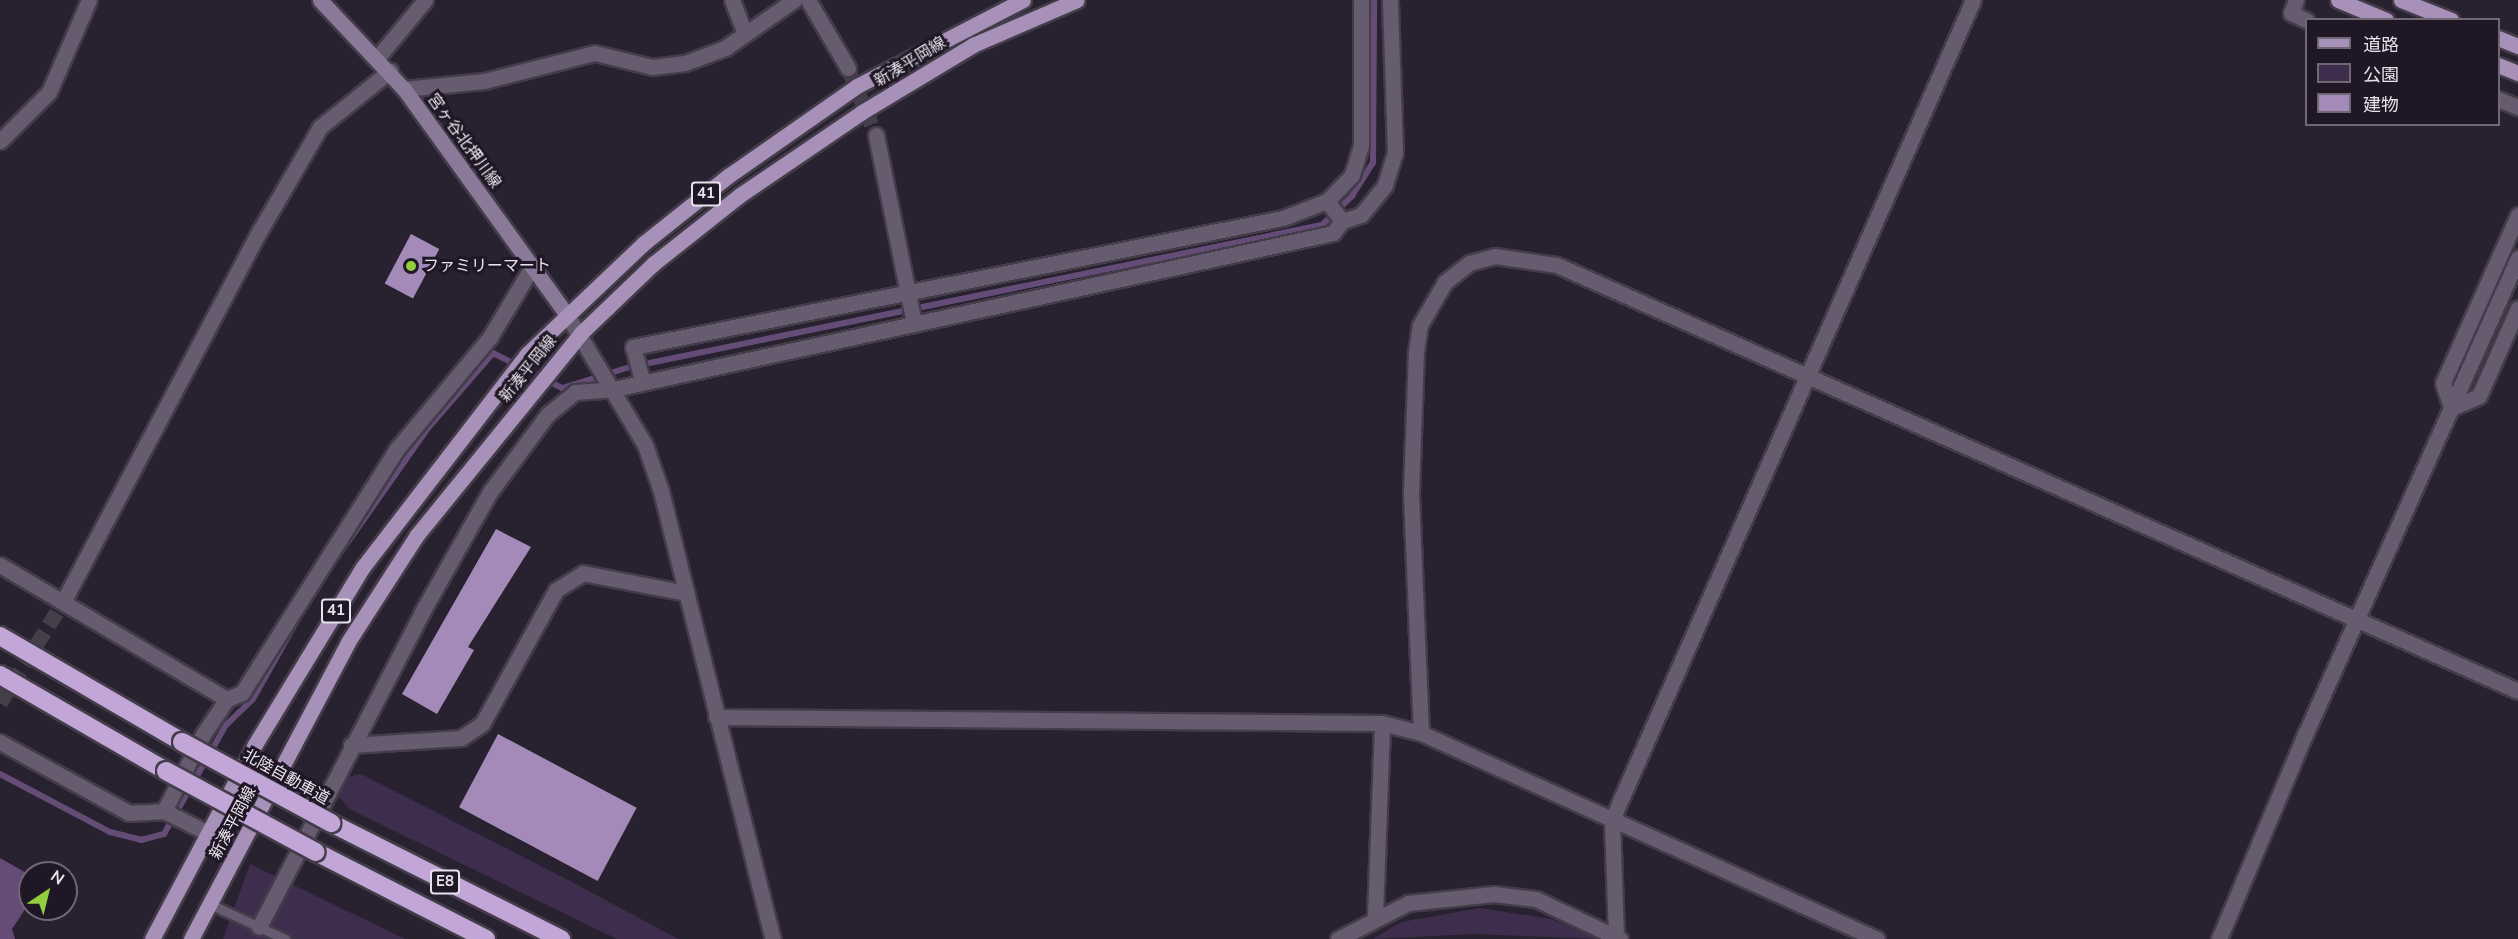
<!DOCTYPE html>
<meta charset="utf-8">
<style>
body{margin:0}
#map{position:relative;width:2518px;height:939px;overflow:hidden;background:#28212f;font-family:"Nunito Sans","Noto Sans JP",sans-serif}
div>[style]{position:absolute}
.green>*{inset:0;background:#3f2d4d}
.water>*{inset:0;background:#644c77}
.stream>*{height:6px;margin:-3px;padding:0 3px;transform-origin:3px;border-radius:3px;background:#644c77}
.building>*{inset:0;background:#a48ab9;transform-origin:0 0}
.minor-tunnel>*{height:15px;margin-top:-7.5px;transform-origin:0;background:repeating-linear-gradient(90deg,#453e4b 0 15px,transparent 0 23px)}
.roads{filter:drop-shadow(2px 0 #433c49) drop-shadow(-2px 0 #433c49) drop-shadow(0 2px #433c49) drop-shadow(0 -2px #433c49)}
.service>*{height:9px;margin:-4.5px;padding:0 4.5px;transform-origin:4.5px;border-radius:4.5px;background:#665b6f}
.minor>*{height:15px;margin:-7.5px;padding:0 7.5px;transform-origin:7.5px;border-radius:7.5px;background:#665b6f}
.tertiary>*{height:15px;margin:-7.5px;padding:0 7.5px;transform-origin:7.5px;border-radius:7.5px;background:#665b6f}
.secondary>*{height:15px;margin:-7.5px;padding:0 7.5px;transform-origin:7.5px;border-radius:7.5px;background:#8a7999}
.primary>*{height:15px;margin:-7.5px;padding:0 7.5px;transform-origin:7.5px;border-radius:7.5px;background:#a791b9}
.motorway>*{height:18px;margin:-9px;padding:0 9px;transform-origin:9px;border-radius:9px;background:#c1a6d7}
.bridges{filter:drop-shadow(2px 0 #433c49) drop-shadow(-2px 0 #433c49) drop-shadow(0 2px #433c49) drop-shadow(0 -2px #433c49)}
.motorway-bridge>*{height:18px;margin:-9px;padding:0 9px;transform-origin:9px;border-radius:9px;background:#c1a6d7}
.dots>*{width:16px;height:16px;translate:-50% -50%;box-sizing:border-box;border:3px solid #1f1725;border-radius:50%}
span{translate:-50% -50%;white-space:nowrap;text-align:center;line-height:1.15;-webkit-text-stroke:6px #1f1725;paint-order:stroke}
.shield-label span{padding:2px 4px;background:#1f1725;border:2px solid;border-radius:4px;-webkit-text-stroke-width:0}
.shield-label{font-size:15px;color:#e7e2eb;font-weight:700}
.street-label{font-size:16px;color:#e7e2eb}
.poi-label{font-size:16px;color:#e7e2eb}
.left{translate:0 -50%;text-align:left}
.legend{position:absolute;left:2305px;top:18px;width:195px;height:108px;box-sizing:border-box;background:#1f1725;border:2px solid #6f6874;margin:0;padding:8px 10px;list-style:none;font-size:18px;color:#e7e2eb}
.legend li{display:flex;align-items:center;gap:12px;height:30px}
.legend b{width:30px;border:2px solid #6f6874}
.north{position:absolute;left:18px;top:861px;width:60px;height:60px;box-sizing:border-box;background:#1f1725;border:2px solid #6f6874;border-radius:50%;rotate:35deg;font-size:16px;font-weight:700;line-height:24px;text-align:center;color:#e7e2eb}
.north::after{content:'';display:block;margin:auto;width:21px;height:27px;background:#92cd3f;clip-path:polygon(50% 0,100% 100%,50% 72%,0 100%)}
</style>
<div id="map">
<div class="green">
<i style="clip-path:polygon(361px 774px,570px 881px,678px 939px,617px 939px,349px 809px,336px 793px,349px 777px)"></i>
<i style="clip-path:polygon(250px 864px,405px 939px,223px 939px)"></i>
<i style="clip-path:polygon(1480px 908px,1551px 919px,1600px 939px,1474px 934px,1373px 939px,1401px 922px)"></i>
</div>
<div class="water">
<i style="clip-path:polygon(0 858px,30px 875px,30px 902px,12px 929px,15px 939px,0 939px)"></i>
</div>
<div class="stream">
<i style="left:331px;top:566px;width:169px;rotate:-54.9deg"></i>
<i style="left:428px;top:428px;width:99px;rotate:-49.1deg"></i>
<i style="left:493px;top:353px;width:77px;rotate:26.9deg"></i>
<i style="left:562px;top:388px;width:71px;rotate:-17.2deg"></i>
<i style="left:630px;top:367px;width:706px;rotate:-11.6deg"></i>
<i style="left:1322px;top:225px;width:42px;rotate:-44deg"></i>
<i style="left:1352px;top:196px;width:39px;rotate:-58deg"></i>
<i style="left:1373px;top:163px;width:163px;rotate:-89.6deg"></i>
<i style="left:0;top:774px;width:124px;rotate:27.8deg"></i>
<i style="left:110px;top:832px;width:32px;rotate:14deg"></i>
<i style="left:141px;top:840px;width:24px;rotate:-15deg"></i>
<i style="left:164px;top:834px;width:125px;rotate:-60.4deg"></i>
<i style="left:226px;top:725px;width:37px;rotate:-44deg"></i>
<i style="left:253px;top:699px;width:102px;rotate:-60.7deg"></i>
</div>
<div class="building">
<i style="left:411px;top:234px;width:32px;height:56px;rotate:28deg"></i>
<i style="clip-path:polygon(496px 529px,531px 547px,468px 647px,474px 650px,437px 714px,402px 694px)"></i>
<i style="left:498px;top:734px;width:157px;height:83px;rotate:28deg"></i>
</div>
<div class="minor-tunnel">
<i style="left:848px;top:68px;width:73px;rotate:67.3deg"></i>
<i style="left:0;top:703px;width:119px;rotate:-58deg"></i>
</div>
<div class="roads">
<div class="service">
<i style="left:210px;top:904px;width:83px;rotate:25deg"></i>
</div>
<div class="minor">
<i style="left:732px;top:0;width:36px;rotate:69deg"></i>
<i style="left:808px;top:0;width:79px;rotate:59.5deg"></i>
<i style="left:2296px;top:0;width:14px;rotate:111deg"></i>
<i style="left:2291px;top:13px;width:17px;rotate:25deg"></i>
<i style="left:378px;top:57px;width:74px;rotate:-50.5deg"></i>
<i style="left:404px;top:89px;width:80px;rotate:-5.7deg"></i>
<i style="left:484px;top:81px;width:114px;rotate:-14.2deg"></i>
<i style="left:595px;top:53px;width:59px;rotate:13.8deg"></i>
<i style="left:652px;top:67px;width:33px;rotate:-7deg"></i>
<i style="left:685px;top:63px;width:43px;rotate:-20.6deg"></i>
<i style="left:725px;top:48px;width:84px;rotate:-34.8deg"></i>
<i style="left:2498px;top:99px;width:22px;rotate:22deg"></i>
<i style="left:876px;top:135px;width:193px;rotate:78.6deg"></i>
<i style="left:0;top:141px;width:69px;rotate:-45deg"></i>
<i style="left:49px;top:92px;width:100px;rotate:-66.5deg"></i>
<i style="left:1327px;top:201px;width:36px;rotate:-46deg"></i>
<i style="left:1352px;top:175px;width:31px;rotate:-73deg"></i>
<i style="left:1361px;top:145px;width:145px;rotate:-90deg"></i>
<i style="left:2518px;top:215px;width:184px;rotate:114.1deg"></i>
<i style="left:2443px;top:383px;width:26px;rotate:72deg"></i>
<i style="left:2451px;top:408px;width:30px;rotate:-23deg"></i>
<i style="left:2479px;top:396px;width:96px;rotate:-66.1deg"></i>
<i style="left:642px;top:380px;width:34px;rotate:-105deg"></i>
<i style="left:633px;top:347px;width:663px;rotate:-11.23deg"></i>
<i style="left:1283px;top:218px;width:47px;rotate:-21.1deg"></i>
<i style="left:1327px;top:201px;width:25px;rotate:53deg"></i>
<i style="left:0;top:565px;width:264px;rotate:30.6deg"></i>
<i style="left:227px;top:699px;width:16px;rotate:-22deg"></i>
<i style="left:242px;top:693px;width:288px;rotate:-57.6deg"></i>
<i style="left:396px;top:450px;width:147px;rotate:-50.2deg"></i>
<i style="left:490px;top:337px;width:82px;rotate:-59deg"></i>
<i style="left:63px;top:602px;width:419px;rotate:-62.1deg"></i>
<i style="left:259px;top:232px;width:121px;rotate:-59.8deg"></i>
<i style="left:320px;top:127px;width:90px;rotate:-38.7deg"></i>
<i style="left:716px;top:717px;width:666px;rotate:0.52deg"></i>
<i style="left:1382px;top:723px;width:40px;rotate:14.4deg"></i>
<i style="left:1421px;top:733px;width:500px;rotate:24.31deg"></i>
<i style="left:1421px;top:733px;width:240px;rotate:-92.4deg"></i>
<i style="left:1411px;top:493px;width:141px;rotate:-88deg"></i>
<i style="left:1416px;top:352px;width:27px;rotate:-82deg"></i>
<i style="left:1420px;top:325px;width:50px;rotate:-59.8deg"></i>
<i style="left:1445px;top:282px;width:31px;rotate:-38deg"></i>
<i style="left:1469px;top:263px;width:27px;rotate:-15deg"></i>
<i style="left:1495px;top:256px;width:63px;rotate:8.3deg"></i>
<i style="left:1557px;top:265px;width:1051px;rotate:23.91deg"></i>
<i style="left:0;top:742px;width:147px;rotate:28.8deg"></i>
<i style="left:129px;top:813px;width:35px;rotate:-3deg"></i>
<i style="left:164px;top:811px;width:49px;rotate:26.6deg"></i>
<i style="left:351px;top:745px;width:110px;rotate:-3.6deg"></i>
<i style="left:461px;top:738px;width:25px;rotate:-34deg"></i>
<i style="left:482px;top:724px;width:153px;rotate:-61.1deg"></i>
<i style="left:556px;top:590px;width:32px;rotate:-32deg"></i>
<i style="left:583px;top:573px;width:105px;rotate:11deg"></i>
<i style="left:164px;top:811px;width:88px;rotate:-62.9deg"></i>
<i style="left:204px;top:733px;width:41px;rotate:-55.9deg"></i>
<i style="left:1375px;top:916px;width:193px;rotate:-87.9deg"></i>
<i style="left:259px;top:927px;width:355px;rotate:-62.6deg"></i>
<i style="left:422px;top:612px;width:138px;rotate:-60.5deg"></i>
<i style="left:490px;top:492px;width:97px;rotate:-53.4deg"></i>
<i style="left:548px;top:414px;width:35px;rotate:-39deg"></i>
<i style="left:575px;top:392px;width:39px;rotate:-4deg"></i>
<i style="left:614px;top:389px;width:736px;rotate:-12.24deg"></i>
<i style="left:1333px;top:233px;width:15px;rotate:-53deg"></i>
<i style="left:1342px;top:221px;width:20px;rotate:-18deg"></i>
<i style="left:1361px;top:215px;width:38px;rotate:-51deg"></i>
<i style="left:1385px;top:185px;width:34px;rotate:-73deg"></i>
<i style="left:1395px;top:153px;width:153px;rotate:-91.9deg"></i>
<i style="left:1616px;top:936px;width:115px;rotate:-92deg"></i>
<i style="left:1612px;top:821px;width:24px;rotate:-68deg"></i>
<i style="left:1621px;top:799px;width:873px;rotate:-66.22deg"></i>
<i style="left:1338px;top:939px;width:79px;rotate:-27.2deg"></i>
<i style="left:1408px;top:903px;width:86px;rotate:-6deg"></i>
<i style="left:1494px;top:894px;width:42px;rotate:6.8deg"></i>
<i style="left:1536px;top:899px;width:93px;rotate:25.5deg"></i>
<i style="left:2219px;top:939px;width:219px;rotate:-67.2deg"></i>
<i style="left:2304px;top:737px;width:525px;rotate:-65.93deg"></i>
</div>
<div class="tertiary">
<i style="left:567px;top:315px;width:152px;rotate:59deg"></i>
<i style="left:645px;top:445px;width:49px;rotate:70.8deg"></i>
<i style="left:661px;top:491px;width:462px;rotate:76deg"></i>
</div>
<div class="secondary">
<i style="left:320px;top:0;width:122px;rotate:46.7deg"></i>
<i style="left:404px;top:89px;width:279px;rotate:54.2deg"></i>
</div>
<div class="primary">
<i style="left:2338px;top:0;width:52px;rotate:22.6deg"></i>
<i style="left:2401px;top:0;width:54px;rotate:21.8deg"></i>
<i style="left:2498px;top:38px;width:22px;rotate:22deg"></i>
<i style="left:2498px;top:65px;width:22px;rotate:22deg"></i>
<i style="left:152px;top:939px;width:218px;rotate:-62.1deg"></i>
<i style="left:254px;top:746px;width:210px;rotate:-58.7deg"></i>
<i style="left:363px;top:567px;width:270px;rotate:-52.4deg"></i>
<i style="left:528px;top:353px;width:160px;rotate:-43.5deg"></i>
<i style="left:644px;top:243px;width:107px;rotate:-38.6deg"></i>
<i style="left:728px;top:176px;width:157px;rotate:-34.9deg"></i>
<i style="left:857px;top:86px;width:187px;rotate:-27.4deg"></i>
<i style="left:191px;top:939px;width:336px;rotate:-62.1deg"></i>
<i style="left:348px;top:642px;width:127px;rotate:-57.2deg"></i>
<i style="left:417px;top:535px;width:260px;rotate:-50.9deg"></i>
<i style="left:581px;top:333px;width:100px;rotate:-43.8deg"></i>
<i style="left:653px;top:264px;width:111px;rotate:-38.4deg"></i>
<i style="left:740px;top:195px;width:148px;rotate:-34.2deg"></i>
<i style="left:862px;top:112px;width:130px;rotate:-31.1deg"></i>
<i style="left:973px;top:45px;width:113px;rotate:-23.4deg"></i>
</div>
<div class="motorway">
<i style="left:0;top:636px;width:211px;rotate:30.2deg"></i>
<i style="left:0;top:675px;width:192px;rotate:30deg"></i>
<i style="left:331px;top:823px;width:258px;rotate:26.8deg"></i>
<i style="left:316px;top:852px;width:191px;rotate:27.1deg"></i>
</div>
</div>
<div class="bridges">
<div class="motorway-bridge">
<i style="left:182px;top:742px;width:170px;rotate:28.5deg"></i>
<i style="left:166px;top:771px;width:170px;rotate:28.4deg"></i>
</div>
</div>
<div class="dots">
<i style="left:411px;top:266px;background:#92cd3f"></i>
</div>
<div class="shield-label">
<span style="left:706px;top:194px">41</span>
<span style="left:336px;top:611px">41</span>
<span style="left:445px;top:882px">E8</span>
</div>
<div class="street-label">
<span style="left:910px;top:62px;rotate:-31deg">新湊平岡線</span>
<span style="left:464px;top:141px;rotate:54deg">宮ヶ谷北押川線</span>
<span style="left:528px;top:369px;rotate:-51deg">新湊平岡線</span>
<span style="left:286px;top:777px;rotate:29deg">北陸自動車道</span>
<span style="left:233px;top:823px;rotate:-62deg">新湊平岡線</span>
</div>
<div class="poi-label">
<span class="left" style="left:423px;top:266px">ファミリーマート</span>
</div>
<ul class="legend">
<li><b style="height:8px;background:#a791b9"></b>道路</li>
<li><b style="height:16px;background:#3f2d4d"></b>公園</li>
<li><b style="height:16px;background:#a48ab9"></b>建物</li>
</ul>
<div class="north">N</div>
</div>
